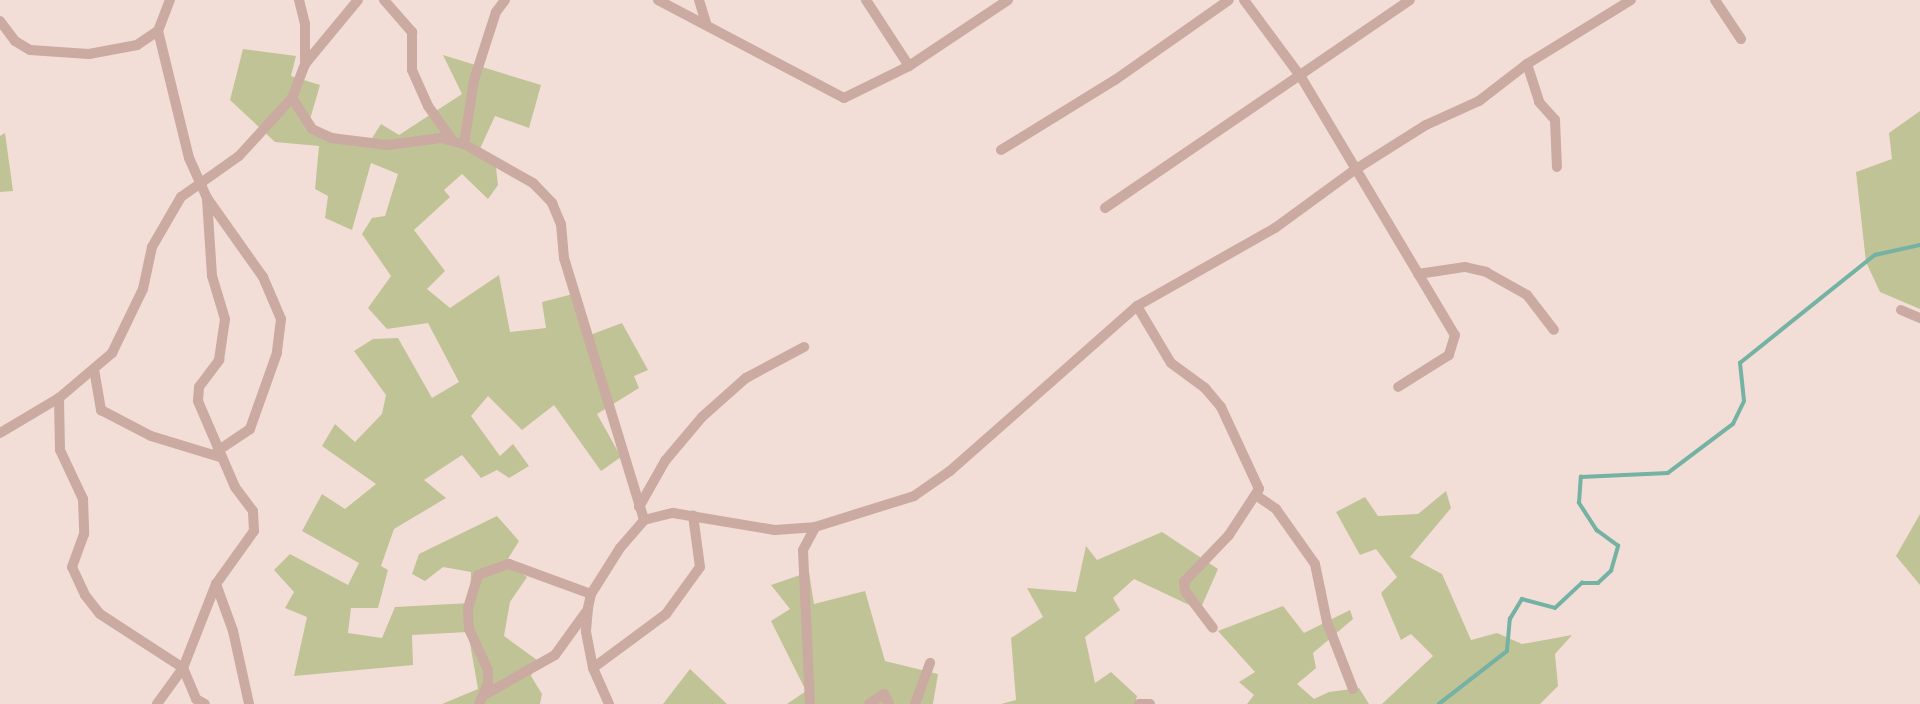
<!DOCTYPE html>
<style>
body{margin:0}
#map{position:relative;width:1920px;height:704px;overflow:hidden;background:#f3ded7;font-family:"Varela Round",sans-serif}
div>[style]{position:absolute}
.green>*{inset:0;background:#c0c396}
.stream>*{height:3.5px;margin:-1.75px;padding:0 1.75px;transform-origin:1.75px;border-radius:1.75px;background:#74b2a4}
.minor>*{height:10px;margin:-5px;padding:0 5px;transform-origin:5px;border-radius:5px;background:#cbaaa2}
span{translate:-50% -50%;white-space:nowrap;text-align:center;line-height:1.15;-webkit-text-stroke:7px #faeae3;paint-order:stroke}
</style>
<div id="map">
<div class="green">
<i style="clip-path:polygon(243px 49px,296px 56px,291px 76px,320px 85px,308px 126px,369px 143px,381px 124px,399px 135px,462px 94px,443px 55px,541px 85px,529px 128px,495px 116px,478px 153px,495px 159px,498px 185px,488px 199px,462px 174px,444px 190px,450px 197px,414px 230px,445px 271px,427px 289px,450px 308px,499px 275px,510px 332px,546px 328px,542px 302px,573px 294px,590px 335px,622px 323px,648px 370px,634px 376px,639px 388px,597px 414px,621px 457px,601px 471px,554px 405px,522px 430px,488px 396px,471px 416px,500px 456px,513px 444px,529px 466px,509px 478px,497px 470px,481px 478px,462px 455px,424px 480px,446px 498px,394px 529px,381px 566px,388px 570px,378px 608px,351px 608px,348px 633px,382px 638px,395px 607px,470px 603px,471px 572px,443px 567px,425px 581px,412px 574px,419px 554px,497px 516px,519px 541px,506px 562px,527px 577px,510px 602px,504px 636px,537px 660px,531px 676px,542px 694px,540px 704px,442px 704px,478px 689px,468px 632px,412px 635px,413px 665px,294px 676px,307px 617px,285px 608px,294px 592px,274px 570px,290px 554px,348px 585px,359px 563px,302px 531px,322px 494px,345px 509px,376px 484px,322px 446px,335px 424px,355px 442px,382px 414px,386px 395px,354px 351px,373px 339px,398px 338px,432px 398px,459px 382px,428px 323px,387px 329px,368px 308px,391px 276px,362px 234px,372px 218px,385px 216px,398px 174px,371px 163px,352px 230px,325px 218px,328px 196px,315px 189px,319px 146px,275px 142px,230px 100px)"></i>
<i style="clip-path:polygon(1920px 111px,1920px 309px,1880px 292px,1866px 262px,1856px 172px,1892px 159px,1889px 133px)"></i>
<i style="clip-path:polygon(5px 133px,13px 191px,0 192px,0 136px)"></i>
<i style="clip-path:polygon(1446px 491px,1451px 508px,1410px 557px,1442px 574px,1471px 640px,1497px 633px,1522px 644px,1572px 635px,1555px 654px,1558px 686px,1540px 704px,1382px 704px,1433px 656px,1411px 634px,1401px 640px,1381px 593px,1397px 577px,1376px 549px,1360px 555px,1336px 512px,1365px 497px,1378px 516px,1418px 514px)"></i>
<i style="clip-path:polygon(1920px 514px,1920px 585px,1896px 556px)"></i>
<i style="clip-path:polygon(1162px 532px,1218px 569px,1200px 610px,1134px 579px,1113px 598px,1120px 610px,1085px 637px,1095px 683px,1111px 672px,1137px 696px,1135px 704px,1001px 704px,1016px 700px,1011px 638px,1043px 617px,1027px 588px,1076px 592px,1086px 546px,1097px 560px)"></i>
<i style="clip-path:polygon(809px 572px,814px 604px,865px 591px,885px 661px,938px 674px,933px 704px,787px 704px,806px 691px,771px 621px,790px 609px,771px 585px)"></i>
<i style="clip-path:polygon(1283px 606px,1304px 633px,1350px 610px,1353px 619px,1313px 653px,1316px 668px,1297px 684px,1314px 699px,1329px 692px,1359px 688px,1369px 704px,1247px 704px,1254px 695px,1239px 682px,1255px 672px,1218px 631px)"></i>
<i style="clip-path:polygon(690px 669px,727px 704px,663px 704px)"></i>
</div>
<div class="stream">
<i style="left:1439px;top:704px;width:86px;rotate:-37.9deg"></i>
<i style="left:1507px;top:651px;width:32px;rotate:-85deg"></i>
<i style="left:1510px;top:619px;width:23px;rotate:-59deg"></i>
<i style="left:1522px;top:599px;width:34px;rotate:15deg"></i>
<i style="left:1555px;top:608px;width:37px;rotate:-43deg"></i>
<i style="left:1582px;top:583px;width:16px"></i>
<i style="left:1598px;top:583px;width:18px;rotate:-43deg"></i>
<i style="left:1611px;top:571px;width:26px;rotate:-74deg"></i>
<i style="left:1618px;top:546px;width:26px;rotate:-144deg"></i>
<i style="left:1597px;top:531px;width:33px;rotate:-123deg"></i>
<i style="left:1579px;top:503px;width:26px;rotate:-86deg"></i>
<i style="left:1581px;top:477px;width:87px;rotate:-2.6deg"></i>
<i style="left:1668px;top:473px;width:81px;rotate:-37deg"></i>
<i style="left:1733px;top:424px;width:25px;rotate:-64deg"></i>
<i style="left:1744px;top:401px;width:38px;rotate:-96deg"></i>
<i style="left:1740px;top:363px;width:173px;rotate:-38.7deg"></i>
<i style="left:1875px;top:255px;width:46px;rotate:-12.5deg"></i>
</div>
<div class="minor">
<i style="left:384px;top:0;width:43px;rotate:48.8deg"></i>
<i style="left:412px;top:32px;width:38px;rotate:90deg"></i>
<i style="left:412px;top:70px;width:39px;rotate:66deg"></i>
<i style="left:428px;top:106px;width:43px;rotate:54.5deg"></i>
<i style="left:658px;top:0;width:210px;rotate:27.8deg"></i>
<i style="left:844px;top:98px;width:72px;rotate:-26.2deg"></i>
<i style="left:909px;top:66px;width:119px;rotate:-33.7deg"></i>
<i style="left:699px;top:0;width:24px;rotate:73deg"></i>
<i style="left:866px;top:0;width:79px;rotate:56.9deg"></i>
<i style="left:1244px;top:0;width:96px;rotate:53.5deg"></i>
<i style="left:1301px;top:77px;width:300px;rotate:59.2deg"></i>
<i style="left:1455px;top:335px;width:21px;rotate:107deg"></i>
<i style="left:1449px;top:355px;width:60px;rotate:147.9deg"></i>
<i style="left:1715px;top:0;width:47px;rotate:56.3deg"></i>
<i style="left:0;top:21px;width:25px;rotate:53deg"></i>
<i style="left:15px;top:41px;width:17px;rotate:31deg"></i>
<i style="left:30px;top:50px;width:59px;rotate:3.9deg"></i>
<i style="left:89px;top:54px;width:49px;rotate:-10.6deg"></i>
<i style="left:137px;top:45px;width:25px;rotate:-34deg"></i>
<i style="left:158px;top:31px;width:33px;rotate:-69deg"></i>
<i style="left:305px;top:64px;width:83px;rotate:-50.4deg"></i>
<i style="left:1527px;top:64px;width:40px;rotate:72deg"></i>
<i style="left:1539px;top:102px;width:24px;rotate:48deg"></i>
<i style="left:1555px;top:120px;width:47px;rotate:87.6deg"></i>
<i style="left:292px;top:98px;width:37px;rotate:57deg"></i>
<i style="left:312px;top:129px;width:21px;rotate:25deg"></i>
<i style="left:331px;top:138px;width:57px;rotate:7deg"></i>
<i style="left:388px;top:145px;width:53px;rotate:-7.5deg"></i>
<i style="left:441px;top:138px;width:24px;rotate:15deg"></i>
<i style="left:464px;top:144px;width:79px;rotate:29.5deg"></i>
<i style="left:533px;top:183px;width:28px;rotate:46deg"></i>
<i style="left:552px;top:203px;width:23px;rotate:67deg"></i>
<i style="left:561px;top:224px;width:34px;rotate:85deg"></i>
<i style="left:564px;top:258px;width:274px;rotate:73deg"></i>
<i style="left:464px;top:144px;width:65px;rotate:-81.1deg"></i>
<i style="left:474px;top:80px;width:71px;rotate:-72.1deg"></i>
<i style="left:496px;top:12px;width:15px;rotate:-53deg"></i>
<i style="left:1001px;top:150px;width:134px;rotate:-31.6deg"></i>
<i style="left:1115px;top:80px;width:139px;rotate:-35.1deg"></i>
<i style="left:207px;top:198px;width:97px;rotate:54.7deg"></i>
<i style="left:263px;top:277px;width:46px;rotate:66.8deg"></i>
<i style="left:281px;top:319px;width:34px;rotate:97deg"></i>
<i style="left:277px;top:353px;width:81px;rotate:109.6deg"></i>
<i style="left:250px;top:429px;width:40px;rotate:146deg"></i>
<i style="left:1105px;top:208px;width:369px;rotate:-34.3deg"></i>
<i style="left:1418px;top:274px;width:48px;rotate:-8.5deg"></i>
<i style="left:1465px;top:267px;width:22px;rotate:13deg"></i>
<i style="left:1486px;top:272px;width:47px;rotate:29.3deg"></i>
<i style="left:1527px;top:295px;width:44px;rotate:52.4deg"></i>
<i style="left:1137px;top:306px;width:66px;rotate:59.2deg"></i>
<i style="left:1171px;top:363px;width:42px;rotate:36.3deg"></i>
<i style="left:1205px;top:388px;width:25px;rotate:50deg"></i>
<i style="left:1221px;top:407px;width:90px;rotate:65.1deg"></i>
<i style="left:1259px;top:489px;width:55px;rotate:123.1deg"></i>
<i style="left:1229px;top:535px;width:65px;rotate:133.8deg"></i>
<i style="left:1184px;top:582px;width:9px;rotate:84deg"></i>
<i style="left:1185px;top:591px;width:46px;rotate:52.9deg"></i>
<i style="left:1901px;top:310px;width:21px;rotate:23deg"></i>
<i style="left:94px;top:369px;width:42px;rotate:80.3deg"></i>
<i style="left:101px;top:410px;width:56px;rotate:27.5deg"></i>
<i style="left:151px;top:436px;width:72px;rotate:16.9deg"></i>
<i style="left:59px;top:398px;width:52px;rotate:88.9deg"></i>
<i style="left:60px;top:450px;width:54px;rotate:64.9deg"></i>
<i style="left:83px;top:499px;width:35px;rotate:88deg"></i>
<i style="left:84px;top:534px;width:35px;rotate:110deg"></i>
<i style="left:72px;top:567px;width:31px;rotate:65deg"></i>
<i style="left:85px;top:595px;width:24px;rotate:52deg"></i>
<i style="left:100px;top:614px;width:99px;rotate:33deg"></i>
<i style="left:183px;top:668px;width:34px;rotate:67deg"></i>
<i style="left:196px;top:699px;width:10px;rotate:29deg"></i>
<i style="left:0;top:433px;width:69px;rotate:-30.7deg"></i>
<i style="left:59px;top:398px;width:70px;rotate:-40.3deg"></i>
<i style="left:112px;top:353px;width:71px;rotate:-64.2deg"></i>
<i style="left:143px;top:289px;width:43px;rotate:-77.9deg"></i>
<i style="left:152px;top:247px;width:58px;rotate:-59.9deg"></i>
<i style="left:181px;top:197px;width:71px;rotate:-35.3deg"></i>
<i style="left:239px;top:156px;width:79px;rotate:-47.6deg"></i>
<i style="left:292px;top:98px;width:36px;rotate:-69deg"></i>
<i style="left:305px;top:64px;width:40px;rotate:-90deg"></i>
<i style="left:305px;top:24px;width:25px;rotate:-104deg"></i>
<i style="left:1257px;top:496px;width:23px;rotate:34deg"></i>
<i style="left:1276px;top:509px;width:67px;rotate:54.7deg"></i>
<i style="left:1315px;top:564px;width:59px;rotate:78.3deg"></i>
<i style="left:1327px;top:622px;width:72px;rotate:68.8deg"></i>
<i style="left:639px;top:507px;width:53px;rotate:-60.5deg"></i>
<i style="left:665px;top:461px;width:57px;rotate:-49.9deg"></i>
<i style="left:702px;top:417px;width:59px;rotate:-41.6deg"></i>
<i style="left:746px;top:378px;width:66px;rotate:-28.1deg"></i>
<i style="left:216px;top:584px;width:50px;rotate:70.1deg"></i>
<i style="left:233px;top:631px;width:75px;rotate:77.6deg"></i>
<i style="left:593px;top:668px;width:91px;rotate:-36.5deg"></i>
<i style="left:666px;top:614px;width:58px;rotate:-54.1deg"></i>
<i style="left:700px;top:567px;width:52px;rotate:-97.7deg"></i>
<i style="left:486px;top:694px;width:79px;rotate:-29.5deg"></i>
<i style="left:555px;top:655px;width:53px;rotate:-54.2deg"></i>
<i style="left:157px;top:704px;width:44px;rotate:-54.2deg"></i>
<i style="left:183px;top:668px;width:90px;rotate:-68.6deg"></i>
<i style="left:216px;top:584px;width:65px;rotate:-54.4deg"></i>
<i style="left:254px;top:531px;width:20px;rotate:-93deg"></i>
<i style="left:253px;top:511px;width:30px;rotate:-127deg"></i>
<i style="left:235px;top:487px;width:94px;rotate:-113.3deg"></i>
<i style="left:198px;top:401px;width:14px;rotate:-86deg"></i>
<i style="left:199px;top:387px;width:34px;rotate:-53deg"></i>
<i style="left:219px;top:360px;width:41px;rotate:-81.7deg"></i>
<i style="left:225px;top:319px;width:45px;rotate:-106.8deg"></i>
<i style="left:212px;top:276px;width:78px;rotate:-93.7deg"></i>
<i style="left:207px;top:198px;width:44px;rotate:-114.2deg"></i>
<i style="left:189px;top:158px;width:131px;rotate:-103.7deg"></i>
<i style="left:479px;top:704px;width:22px;rotate:-66deg"></i>
<i style="left:488px;top:684px;width:14px;rotate:-90deg"></i>
<i style="left:488px;top:670px;width:45px;rotate:-114.9deg"></i>
<i style="left:469px;top:629px;width:21px;rotate:-93deg"></i>
<i style="left:468px;top:608px;width:34px;rotate:-73deg"></i>
<i style="left:478px;top:575px;width:33px;rotate:-20deg"></i>
<i style="left:509px;top:564px;width:87px;rotate:20.1deg"></i>
<i style="left:609px;top:704px;width:39px;rotate:-114deg"></i>
<i style="left:593px;top:668px;width:38px;rotate:-101deg"></i>
<i style="left:586px;top:631px;width:23px;rotate:-85deg"></i>
<i style="left:588px;top:608px;width:14px;rotate:-78deg"></i>
<i style="left:591px;top:594px;width:54px;rotate:-57.8deg"></i>
<i style="left:620px;top:548px;width:37px;rotate:-49deg"></i>
<i style="left:644px;top:520px;width:30px;rotate:-14deg"></i>
<i style="left:673px;top:513px;width:103px;rotate:9.5deg"></i>
<i style="left:775px;top:530px;width:39px;rotate:-4deg"></i>
<i style="left:810px;top:704px;width:154px;rotate:-92.6deg"></i>
<i style="left:803px;top:550px;width:26px;rotate:-62deg"></i>
<i style="left:815px;top:527px;width:104px;rotate:-17.4deg"></i>
<i style="left:914px;top:496px;width:44px;rotate:-34.8deg"></i>
<i style="left:950px;top:471px;width:249px;rotate:-41.4deg"></i>
<i style="left:1137px;top:306px;width:159px;rotate:-29.5deg"></i>
<i style="left:1275px;top:228px;width:100px;rotate:-36.1deg"></i>
<i style="left:1356px;top:169px;width:83px;rotate:-32.2deg"></i>
<i style="left:1426px;top:125px;width:58px;rotate:-24.4deg"></i>
<i style="left:1479px;top:101px;width:61px;rotate:-37.6deg"></i>
<i style="left:1527px;top:64px;width:122px;rotate:-31.6deg"></i>
<i style="left:869px;top:704px;width:18px;rotate:-34deg"></i>
<i style="left:884px;top:694px;width:11px;rotate:63deg"></i>
<i style="left:915px;top:704px;width:44px;rotate:-69.9deg"></i>
<i style="left:1139px;top:704px;width:11px"></i>
</div>
</div>
